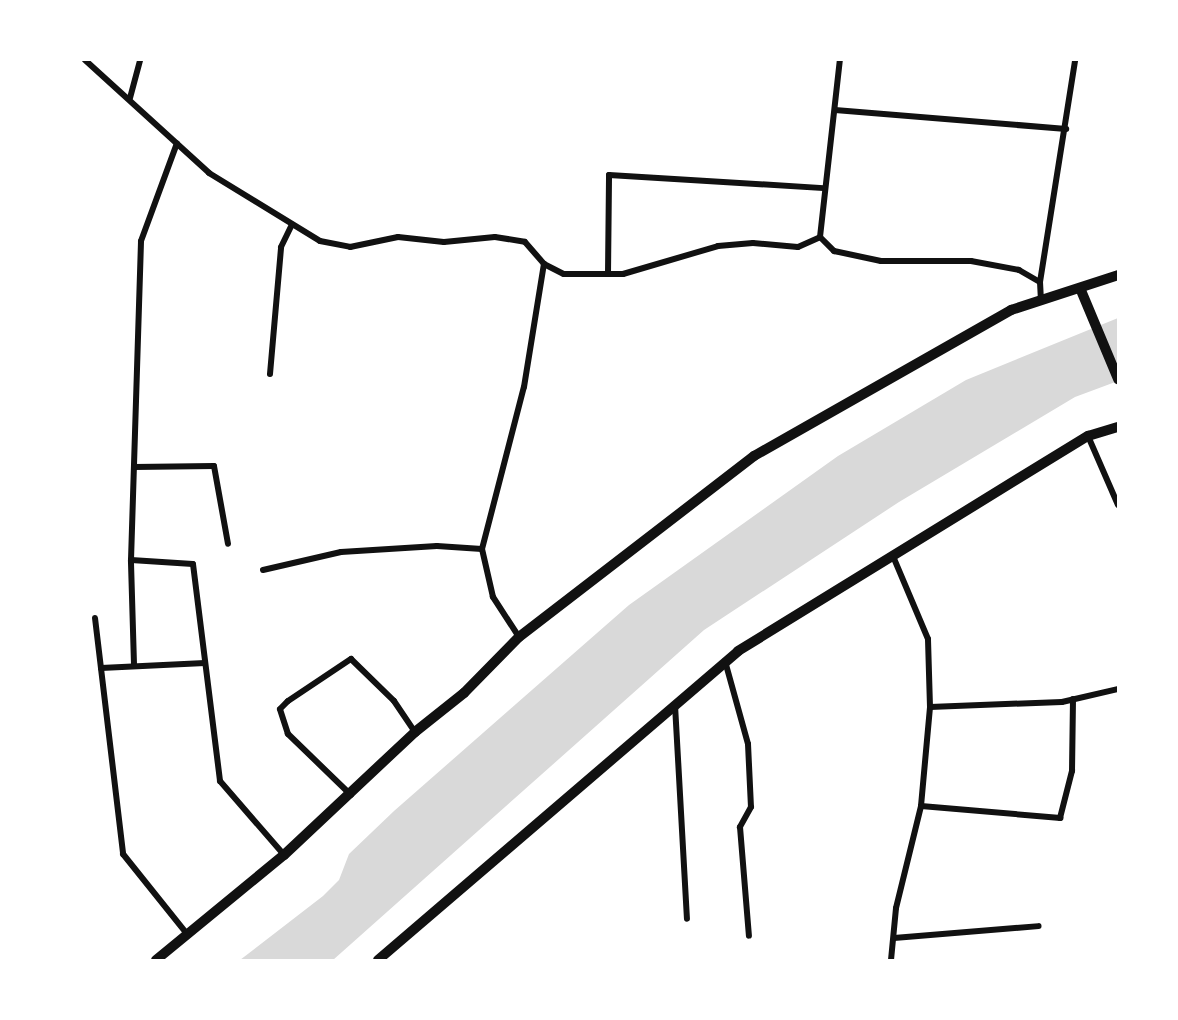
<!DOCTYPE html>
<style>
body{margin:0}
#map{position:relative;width:1178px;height:1020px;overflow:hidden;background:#fff;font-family:"DejaVu Sans",sans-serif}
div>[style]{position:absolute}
.water>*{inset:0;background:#d9d9d9}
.minor>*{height:6px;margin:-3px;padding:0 3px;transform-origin:3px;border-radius:3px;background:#111}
.secondary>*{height:10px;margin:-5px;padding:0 5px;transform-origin:5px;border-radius:5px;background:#111}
span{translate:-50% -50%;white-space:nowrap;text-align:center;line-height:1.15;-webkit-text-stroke:6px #fff;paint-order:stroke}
.frame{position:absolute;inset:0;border:61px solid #fff;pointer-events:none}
</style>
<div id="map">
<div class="water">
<i style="clip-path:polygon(1118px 318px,1118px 381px,1075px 397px,899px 502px,704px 630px,333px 960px,240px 960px,323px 896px,339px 880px,349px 854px,394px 811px,629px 605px,838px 456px,966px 380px)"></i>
</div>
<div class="minor">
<i style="left:85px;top:60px;width:168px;rotate:42.3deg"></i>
<i style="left:209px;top:173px;width:130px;rotate:31.5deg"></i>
<i style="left:320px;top:241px;width:31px;rotate:11deg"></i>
<i style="left:350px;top:247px;width:49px;rotate:-11.8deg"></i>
<i style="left:398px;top:237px;width:46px;rotate:6.2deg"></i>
<i style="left:444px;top:242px;width:51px;rotate:-5.6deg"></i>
<i style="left:495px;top:237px;width:30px;rotate:9deg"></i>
<i style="left:525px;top:242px;width:29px;rotate:49deg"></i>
<i style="left:544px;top:264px;width:22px;rotate:27deg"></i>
<i style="left:564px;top:274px;width:59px"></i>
<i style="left:623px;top:274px;width:99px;rotate:-16.4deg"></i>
<i style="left:718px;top:246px;width:35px;rotate:-5deg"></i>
<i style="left:753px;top:243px;width:45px;rotate:5.1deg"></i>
<i style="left:798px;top:247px;width:24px;rotate:-24deg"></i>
<i style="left:820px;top:237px;width:20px;rotate:45deg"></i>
<i style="left:834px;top:251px;width:48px;rotate:12deg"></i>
<i style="left:881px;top:261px;width:90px"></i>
<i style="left:971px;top:261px;width:49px;rotate:10.6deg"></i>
<i style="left:1019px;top:270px;width:24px;rotate:30deg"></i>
<i style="left:130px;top:98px;width:39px;rotate:-75deg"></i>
<i style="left:835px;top:110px;width:232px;rotate:4.7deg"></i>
<i style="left:820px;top:237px;width:178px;rotate:-83.6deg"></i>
<i style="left:608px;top:274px;width:99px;rotate:-89.4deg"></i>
<i style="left:609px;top:175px;width:215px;rotate:3.5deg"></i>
<i style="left:1041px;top:301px;width:19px;rotate:-93deg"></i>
<i style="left:1040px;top:282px;width:225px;rotate:-81deg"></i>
<i style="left:270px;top:374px;width:127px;rotate:-85deg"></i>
<i style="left:281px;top:247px;width:25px;rotate:-64deg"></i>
<i style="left:1088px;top:436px;width:75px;rotate:66.5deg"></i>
<i style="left:134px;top:467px;width:80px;rotate:-0.7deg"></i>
<i style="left:214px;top:466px;width:79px;rotate:79.8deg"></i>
<i style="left:131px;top:560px;width:62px;rotate:3.7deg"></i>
<i style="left:193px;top:564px;width:219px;rotate:82.9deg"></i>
<i style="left:220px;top:781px;width:98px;rotate:49.1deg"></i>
<i style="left:263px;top:570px;width:80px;rotate:-13deg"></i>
<i style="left:341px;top:552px;width:96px;rotate:-3.6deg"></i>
<i style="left:437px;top:546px;width:45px;rotate:3.8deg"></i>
<i style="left:95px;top:618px;width:238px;rotate:83.2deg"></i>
<i style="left:123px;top:854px;width:102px;rotate:51.3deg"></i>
<i style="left:519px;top:637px;width:48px;rotate:-123deg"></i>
<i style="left:493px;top:597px;width:49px;rotate:-102.9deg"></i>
<i style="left:482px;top:549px;width:167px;rotate:-75.5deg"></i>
<i style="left:524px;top:387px;width:125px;rotate:-80.8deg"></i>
<i style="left:725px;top:661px;width:86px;rotate:74.5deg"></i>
<i style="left:748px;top:744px;width:63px;rotate:87.3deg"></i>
<i style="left:751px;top:807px;width:23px;rotate:119deg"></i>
<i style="left:740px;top:827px;width:109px;rotate:85.3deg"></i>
<i style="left:134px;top:664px;width:104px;rotate:-91.7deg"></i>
<i style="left:131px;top:560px;width:319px;rotate:-88.2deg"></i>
<i style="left:141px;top:241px;width:104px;rotate:-69.8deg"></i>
<i style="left:101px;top:668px;width:104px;rotate:-2.8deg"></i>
<i style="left:675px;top:705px;width:214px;rotate:86.8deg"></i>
<i style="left:930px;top:707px;width:132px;rotate:-2.2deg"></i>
<i style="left:1062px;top:702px;width:57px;rotate:-13.1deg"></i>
<i style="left:351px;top:795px;width:88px;rotate:-135.9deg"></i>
<i style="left:288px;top:734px;width:26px;rotate:-108deg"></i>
<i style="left:280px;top:709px;width:11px;rotate:-45deg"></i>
<i style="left:288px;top:701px;width:76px;rotate:-33.7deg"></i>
<i style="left:351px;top:659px;width:60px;rotate:44.3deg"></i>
<i style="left:394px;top:701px;width:37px;rotate:56deg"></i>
<i style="left:921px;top:806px;width:140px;rotate:4.9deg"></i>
<i style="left:1060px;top:818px;width:49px;rotate:-75.7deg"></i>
<i style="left:1072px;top:771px;width:72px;rotate:-89.2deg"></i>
<i style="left:894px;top:938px;width:145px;rotate:-4.7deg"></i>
<i style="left:891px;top:960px;width:52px;rotate:-84.5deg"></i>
<i style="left:896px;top:908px;width:105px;rotate:-76.2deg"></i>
<i style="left:921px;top:806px;width:99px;rotate:-84.8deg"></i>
<i style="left:930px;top:707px;width:68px;rotate:-91.7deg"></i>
<i style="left:928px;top:639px;width:90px;rotate:-112.9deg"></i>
</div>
<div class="secondary">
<i style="left:1080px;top:288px;width:99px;rotate:67.3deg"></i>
<i style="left:156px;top:960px;width:166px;rotate:-39.4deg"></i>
<i style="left:284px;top:855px;width:180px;rotate:-43.2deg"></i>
<i style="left:415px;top:732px;width:63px;rotate:-38.5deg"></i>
<i style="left:464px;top:693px;width:78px;rotate:-45.5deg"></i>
<i style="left:519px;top:637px;width:297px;rotate:-37.6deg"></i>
<i style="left:754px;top:456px;width:296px;rotate:-29.6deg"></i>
<i style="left:1011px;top:310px;width:113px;rotate:-18.1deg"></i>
<i style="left:378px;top:960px;width:474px;rotate:-40.6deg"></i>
<i style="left:738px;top:651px;width:411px;rotate:-31.6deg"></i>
<i style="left:1088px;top:436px;width:31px;rotate:-17deg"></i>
</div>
<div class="frame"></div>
</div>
